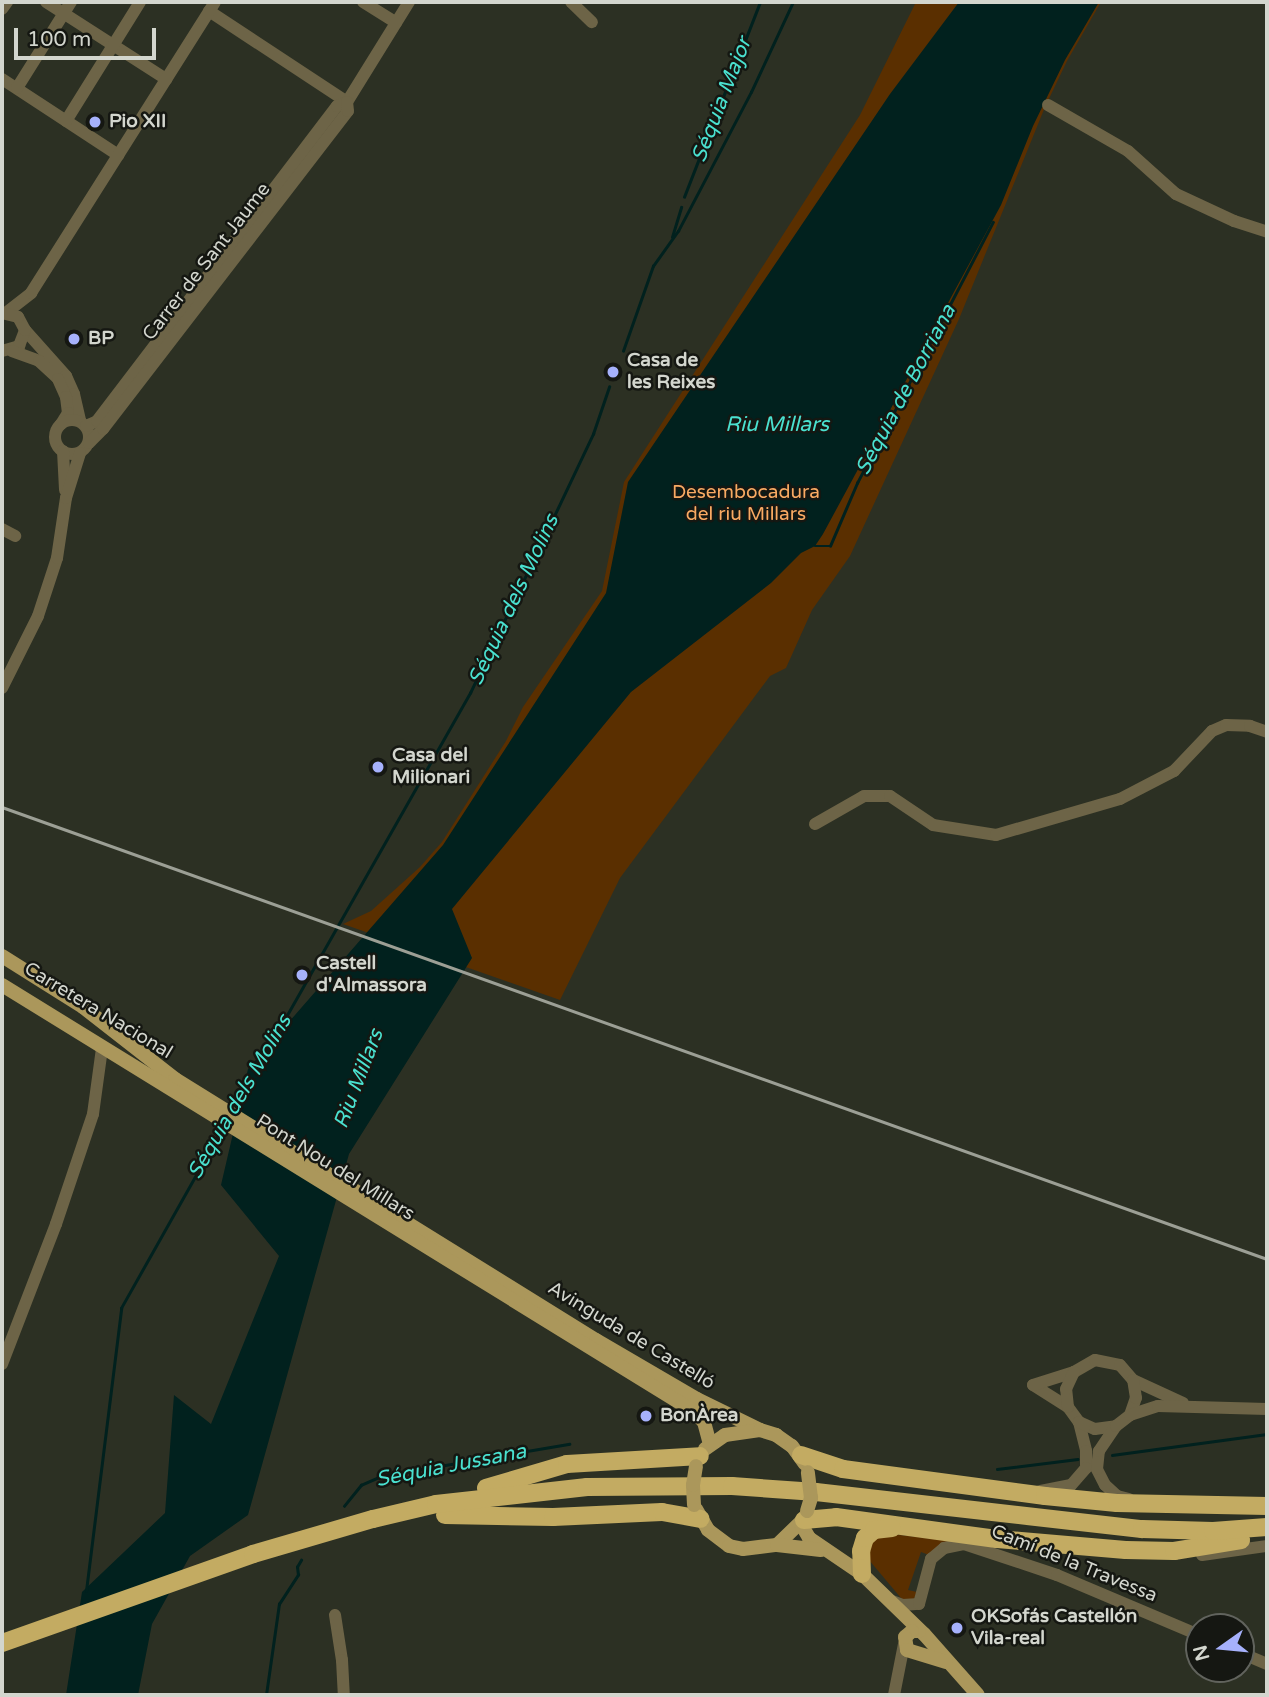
<!DOCTYPE html>
<meta charset="utf-8">
<style>
body{margin:0}
#map{position:relative;width:1269px;height:1697px;overflow:hidden;background:#2c3023;font-family:"Varela Round",sans-serif}
div>[style]{position:absolute}
.green>*{inset:0;background:#5a2f00}
.water>*{inset:0;background:#01211e}
.stream>*{height:2.5px;margin:-1.25px;padding:0 1.25px;transform-origin:1.25px;border-radius:1.25px;background:#01211e}
.minor>*{height:12px;margin:-6px;padding:0 6px;transform-origin:6px;border-radius:6px;background:#6d6447}
.minor>.ring{margin:-6px;padding:0;box-sizing:content-box;background:none;border:12px solid #6d6447;border-radius:50%}
.major>*{height:14px;margin:-7px;padding:0 7px;transform-origin:7px;border-radius:7px;background:#ab975b}
.highway>*{height:18px;margin:-9px;padding:0 9px;transform-origin:9px;border-radius:9px;background:#c3ab62}
.rail>*{height:2.5px;margin:-1.25px;padding:0 1.25px;transform-origin:1.25px;border-radius:1.25px;background:#9c9f95}
.major-bridge>*{height:14px;margin:-7px;padding:0 7px;transform-origin:7px;border-radius:7px;background:#ab975b}
.dots>*{width:19px;height:19px;translate:-50% -50%;box-sizing:border-box;border:4px solid #151712;border-radius:50%}
span{translate:-50% -50%;white-space:nowrap;text-align:center;line-height:1.15;-webkit-text-stroke:5px #151712;paint-order:stroke}
.poi-label{font-size:19px;color:#d3d6ce;font-weight:700}
.left{translate:0 -50%;text-align:left}
.street-label{font-size:19px;color:#d3d6ce}
.park-label{font-size:19px;color:#f9aa63}
.water-label{font-size:21px;color:#4ae1d0;font-style:italic}
.frame{position:absolute;inset:0;border:4px solid #d3d6ce;pointer-events:none}
.north{position:absolute;left:1185px;top:1613px;width:70px;height:70px;box-sizing:border-box;background:#151712;border:2px solid #61635d;border-radius:50%;rotate:255deg;font-size:19px;font-weight:700;line-height:28px;text-align:center;color:#d3d6ce}
.north::after{content:'';display:block;margin:auto;width:24px;height:32px;background:#a6b1fc;clip-path:polygon(50% 0,100% 100%,50% 72%,0 100%)}
.scale{position:absolute;left:14px;top:28px;width:142px;height:32px;box-sizing:border-box;border:4px solid #d3d6ce;border-top:0;padding-left:9px;font-size:21px;line-height:24px;white-space:nowrap;color:#d3d6ce;-webkit-text-stroke:5px #151712;paint-order:stroke}
</style>
<div id="map">
<div class="green">
<i style="clip-path:polygon(916px 2px,1101px 2px,1067px 61px,1045px 107px,959px 319px,850px 556px,812px 610px,786px 668px,770px 676px,620px 878px,560px 1000px,343px 924px,371px 911px,420px 867px,442px 842px,506px 741px,523px 707px,602px 591px,624px 482px,860px 115px)"></i>
<i style="clip-path:polygon(891px 1534px,952px 1541px,929px 1555px,921px 1552px,908px 1590px,917px 1592px,914px 1599px,907px 1602px,901px 1598px,869px 1560px,868px 1546px,872px 1540px)"></i>
</div>
<div class="water">
<i style="clip-path:polygon(959px 2px,1099px 2px,1065px 60px,1033px 126px,1001px 205px,823px 534px,815px 546px,801px 553px,771px 583px,631px 692px,452px 909px,472px 958px,349px 1154px,248px 1515px,190px 1556px,152px 1624px,138px 1695px,66px 1695px,82px 1592px,165px 1513px,174px 1395px,211px 1424px,279px 1256px,221px 1185px,248px 1069px,443px 845px,606px 593px,628px 482px,890px 94px)"></i>
</div>
<div class="stream">
<i style="left:684px;top:197px;width:209px;rotate:-68.7deg"></i>
<i style="left:672px;top:237px;width:31px;rotate:-73deg"></i>
<i style="left:623px;top:351px;width:90px;rotate:-70.6deg"></i>
<i style="left:653px;top:266px;width:43px;rotate:-54.5deg"></i>
<i style="left:678px;top:231px;width:157px;rotate:-62.3deg"></i>
<i style="left:751px;top:92px;width:99px;rotate:-65deg"></i>
<i style="left:815px;top:546px;width:15px"></i>
<i style="left:830px;top:546px;width:69px;rotate:-66.8deg"></i>
<i style="left:857px;top:483px;width:294px;rotate:-62.5deg"></i>
<i style="left:270px;top:1045px;width:405px;rotate:-60.4deg"></i>
<i style="left:470px;top:693px;width:287px;rotate:-64.6deg"></i>
<i style="left:593px;top:434px;width:50px;rotate:-71.2deg"></i>
<i style="left:234px;top:1109px;width:21px;rotate:-62deg"></i>
<i style="left:1112px;top:1455px;width:156px;rotate:-7.7deg"></i>
<i style="left:997px;top:1469px;width:81px;rotate:-7.1deg"></i>
<i style="left:344px;top:1506px;width:27px;rotate:-51deg"></i>
<i style="left:361px;top:1485px;width:22px;rotate:-24deg"></i>
<i style="left:381px;top:1476px;width:191px;rotate:-9.7deg"></i>
<i style="left:86px;top:1591px;width:285px;rotate:-82.9deg"></i>
<i style="left:121px;top:1308px;width:208px;rotate:-60.6deg"></i>
<i style="left:266px;top:1695px;width:92px;rotate:-81.9deg"></i>
<i style="left:279px;top:1604px;width:35px;rotate:-57deg"></i>
<i style="left:298px;top:1575px;width:8px;rotate:-97deg"></i>
<i style="left:297px;top:1567px;width:8px;rotate:-60deg"></i>
</div>
<div class="minor">
<i style="left:46px;top:2px;width:143px;rotate:32.7deg"></i>
<i style="left:363px;top:2px;width:39px;rotate:32deg"></i>
<i style="left:571px;top:2px;width:29px;rotate:44deg"></i>
<i style="left:2px;top:9px;width:9px;rotate:-54deg"></i>
<i style="left:209px;top:11px;width:165px;rotate:33.4deg"></i>
<i style="left:2px;top:79px;width:139px;rotate:33.2deg"></i>
<i style="left:17px;top:88px;width:102px;rotate:-57.9deg"></i>
<i style="left:1048px;top:105px;width:92px;rotate:29.9deg"></i>
<i style="left:1128px;top:151px;width:64px;rotate:41.9deg"></i>
<i style="left:1176px;top:194px;width:64px;rotate:25deg"></i>
<i style="left:1234px;top:221px;width:35px;rotate:18deg"></i>
<i style="left:66px;top:121px;width:140px;rotate:-58.1deg"></i>
<i style="left:7px;top:312px;width:31px;rotate:-38deg"></i>
<i style="left:31px;top:293px;width:344px;rotate:-57.7deg"></i>
<i style="left:25px;top:330px;width:62px;rotate:48.3deg"></i>
<i style="left:66px;top:376px;width:20px;rotate:66deg"></i>
<i style="left:74px;top:394px;width:28px;rotate:77deg"></i>
<i style="left:2px;top:351px;width:18px;rotate:-16deg"></i>
<i style="left:19px;top:346px;width:17px;rotate:-69deg"></i>
<i style="left:25px;top:330px;width:15px;rotate:-118deg"></i>
<i style="left:18px;top:317px;width:16px;rotate:-166deg"></i>
<i style="left:12px;top:351px;width:29px;rotate:20deg"></i>
<i style="left:39px;top:361px;width:26px;rotate:43deg"></i>
<i style="left:58px;top:379px;width:20px;rotate:66deg"></i>
<i style="left:66px;top:397px;width:16px;rotate:83deg"></i>
<i style="left:68px;top:413px;width:13px;rotate:122deg"></i>
<i class="ring" style="left:55px;top:420px;width:22px;height:22px"></i>
<i style="left:86px;top:426px;width:12px;rotate:-24deg"></i>
<i style="left:97px;top:421px;width:396px;rotate:-52.7deg"></i>
<i style="left:337px;top:106px;width:11px;rotate:-22deg"></i>
<i style="left:347px;top:102px;width:118px;rotate:-58.2deg"></i>
<i style="left:89px;top:443px;width:20px;rotate:-45deg"></i>
<i style="left:103px;top:429px;width:401px;rotate:-52.4deg"></i>
<i style="left:348px;top:111px;width:9px;rotate:-96deg"></i>
<i style="left:63px;top:451px;width:39px;rotate:87deg"></i>
<i style="left:2px;top:529px;width:15px;rotate:28deg"></i>
<i style="left:2px;top:688px;width:80px;rotate:-63.4deg"></i>
<i style="left:38px;top:616px;width:61px;rotate:-71.9deg"></i>
<i style="left:57px;top:558px;width:61px;rotate:-81.5deg"></i>
<i style="left:66px;top:498px;width:47px;rotate:-72.7deg"></i>
<i style="left:815px;top:824px;width:56px;rotate:-29.7deg"></i>
<i style="left:864px;top:796px;width:26px"></i>
<i style="left:890px;top:796px;width:52px;rotate:34deg"></i>
<i style="left:933px;top:825px;width:64px;rotate:9deg"></i>
<i style="left:996px;top:835px;width:129px;rotate:-16.2deg"></i>
<i style="left:1120px;top:799px;width:61px;rotate:-27.4deg"></i>
<i style="left:1174px;top:771px;width:55px;rotate:-46.5deg"></i>
<i style="left:1212px;top:731px;width:15px;rotate:-23deg"></i>
<i style="left:1226px;top:725px;width:24px;rotate:2deg"></i>
<i style="left:1250px;top:726px;width:18px;rotate:19deg"></i>
<i style="left:2px;top:1364px;width:150px;rotate:-68.9deg"></i>
<i style="left:56px;top:1224px;width:116px;rotate:-71.4deg"></i>
<i style="left:93px;top:1114px;width:67px;rotate:-82.2deg"></i>
<i style="left:1033px;top:1385px;width:41px;rotate:32.2deg"></i>
<i style="left:1068px;top:1407px;width:19px;rotate:54deg"></i>
<i style="left:1079px;top:1422px;width:30px;rotate:76deg"></i>
<i style="left:1086px;top:1451px;width:17px;rotate:90deg"></i>
<i style="left:1086px;top:1468px;width:23px;rotate:131deg"></i>
<i style="left:1071px;top:1485px;width:31px;rotate:169deg"></i>
<i style="left:1033px;top:1385px;width:43px;rotate:-17.6deg"></i>
<i style="left:1074px;top:1372px;width:24px;rotate:-30deg"></i>
<i style="left:1095px;top:1360px;width:25px;rotate:11deg"></i>
<i style="left:1120px;top:1365px;width:20px;rotate:49deg"></i>
<i style="left:1133px;top:1380px;width:55px;rotate:24.7deg"></i>
<i style="left:1068px;top:1407px;width:18px;rotate:-96deg"></i>
<i style="left:1066px;top:1389px;width:19px;rotate:-65deg"></i>
<i style="left:1130px;top:1415px;width:18px;rotate:-71deg"></i>
<i style="left:1136px;top:1398px;width:18px;rotate:-99deg"></i>
<i style="left:1079px;top:1422px;width:17px;rotate:24deg"></i>
<i style="left:1095px;top:1429px;width:21px;rotate:-8deg"></i>
<i style="left:1129px;top:1499px;width:12px;rotate:-166deg"></i>
<i style="left:1117px;top:1496px;width:16px;rotate:-137deg"></i>
<i style="left:1105px;top:1485px;width:18px;rotate:-117deg"></i>
<i style="left:1097px;top:1469px;width:18px;rotate:-84deg"></i>
<i style="left:1099px;top:1451px;width:30px;rotate:-56deg"></i>
<i style="left:1116px;top:1426px;width:18px;rotate:-38deg"></i>
<i style="left:1130px;top:1415px;width:29px;rotate:-18deg"></i>
<i style="left:1158px;top:1406px;width:109px;rotate:1.6deg"></i>
<i style="left:1202px;top:1555px;width:66px;rotate:-7.9deg"></i>
<i style="left:889px;top:1600px;width:15px;rotate:20deg"></i>
<i style="left:903px;top:1605px;width:16px;rotate:-4deg"></i>
<i style="left:919px;top:1604px;width:47px;rotate:-75.1deg"></i>
<i style="left:931px;top:1559px;width:17px;rotate:-40deg"></i>
<i style="left:944px;top:1548px;width:20px;rotate:-11deg"></i>
<i style="left:964px;top:1544px;width:98px;rotate:18.4deg"></i>
<i style="left:1057px;top:1575px;width:154px;rotate:22.9deg"></i>
<i style="left:335px;top:1615px;width:46px;rotate:81.2deg"></i>
<i style="left:342px;top:1660px;width:35px;rotate:87deg"></i>
<i style="left:1241px;top:1653px;width:28px;rotate:23deg"></i>
<i style="left:894px;top:1695px;width:52px;rotate:-78.9deg"></i>
</div>
<div class="major">
<i style="left:2px;top:956px;width:96px;rotate:32.2deg"></i>
<i style="left:83px;top:1007px;width:117px;rotate:38deg"></i>
<i style="left:175px;top:1079px;width:495px;rotate:31.8deg"></i>
<i style="left:596px;top:1340px;width:117px;rotate:30.3deg"></i>
<i style="left:697px;top:1399px;width:70px;rotate:26.2deg"></i>
<i style="left:2px;top:985px;width:812px;rotate:31.65deg"></i>
<i style="left:693px;top:1411px;width:16px;rotate:45deg"></i>
<i style="left:704px;top:1422px;width:23px;rotate:75deg"></i>
<i style="left:705px;top:1449px;width:24px;rotate:-35deg"></i>
<i style="left:725px;top:1435px;width:35px;rotate:-8deg"></i>
<i style="left:760px;top:1430px;width:17px;rotate:17deg"></i>
<i style="left:776px;top:1435px;width:19px;rotate:35deg"></i>
<i style="left:792px;top:1446px;width:22px;rotate:54deg"></i>
<i style="left:696px;top:1509px;width:24px;rotate:60deg"></i>
<i style="left:708px;top:1530px;width:26px;rotate:37deg"></i>
<i style="left:729px;top:1546px;width:14px;rotate:12deg"></i>
<i style="left:743px;top:1549px;width:34px;rotate:-7deg"></i>
<i style="left:777px;top:1545px;width:37px;rotate:-44deg"></i>
<i style="left:801px;top:1524px;width:16px;rotate:60deg"></i>
<i style="left:809px;top:1538px;width:64px;rotate:34.2deg"></i>
<i style="left:862px;top:1574px;width:86px;rotate:44.1deg"></i>
<i style="left:924px;top:1634px;width:81px;rotate:48.5deg"></i>
<i style="left:777px;top:1545px;width:44px;rotate:6.5deg"></i>
<i style="left:919px;top:1631px;width:7px;rotate:180deg"></i>
<i style="left:912px;top:1631px;width:9px;rotate:139deg"></i>
<i style="left:905px;top:1637px;width:13px;rotate:81deg"></i>
<i style="left:907px;top:1650px;width:41px;rotate:17.1deg"></i>
</div>
<div class="highway">
<i style="left:801px;top:1455px;width:44px;rotate:18.4deg"></i>
<i style="left:843px;top:1469px;width:204px;rotate:7.6deg"></i>
<i style="left:1045px;top:1496px;width:72px;rotate:5.6deg"></i>
<i style="left:1117px;top:1503px;width:150px;rotate:1.1deg"></i>
<i style="left:486px;top:1488px;width:84px;rotate:-16.5deg"></i>
<i style="left:567px;top:1464px;width:133px;rotate:-3.4deg"></i>
<i style="left:445px;top:1515px;width:108px;rotate:1.1deg"></i>
<i style="left:553px;top:1517px;width:109px;rotate:-2.6deg"></i>
<i style="left:662px;top:1512px;width:39px;rotate:10deg"></i>
<i style="left:804px;top:1520px;width:32px;rotate:-5deg"></i>
<i style="left:836px;top:1517px;width:162px;rotate:7.8deg"></i>
<i style="left:997px;top:1539px;width:129px;rotate:4.9deg"></i>
<i style="left:1126px;top:1550px;width:48px;rotate:1.2deg"></i>
<i style="left:1174px;top:1551px;width:68px;rotate:-9.3deg"></i>
<i style="left:862px;top:1574px;width:23px;rotate:-92deg"></i>
<i style="left:861px;top:1551px;width:14px;rotate:-73deg"></i>
<i style="left:865px;top:1538px;width:12px;rotate:-42deg"></i>
<i style="left:874px;top:1530px;width:18px;rotate:-6deg"></i>
<i style="left:2px;top:1643px;width:266px;rotate:-19.5deg"></i>
<i style="left:253px;top:1554px;width:125px;rotate:-16.3deg"></i>
<i style="left:373px;top:1519px;width:65px;rotate:-13.4deg"></i>
<i style="left:436px;top:1504px;width:152px;rotate:-6.4deg"></i>
<i style="left:587px;top:1487px;width:145px;rotate:-0.4deg"></i>
<i style="left:732px;top:1486px;width:84px;rotate:4.1deg"></i>
<i style="left:816px;top:1492px;width:328px;rotate:6.5deg"></i>
<i style="left:1142px;top:1529px;width:71px;rotate:1.6deg"></i>
<i style="left:1213px;top:1531px;width:54px;rotate:-4.2deg"></i>
</div>
<div class="rail">
<i style="left:2px;top:807px;width:1343px;rotate:19.66deg"></i>
</div>
<div class="major-bridge">
<i style="left:694px;top:1505px;width:20px;rotate:-93deg"></i>
<i style="left:693px;top:1485px;width:19px;rotate:-81deg"></i>
<i style="left:807px;top:1511px;width:14px;rotate:-73deg"></i>
<i style="left:811px;top:1498px;width:26px;rotate:-97deg"></i>
</div>
<div class="dots">
<i style="left:95px;top:122px;background:#a6b1fc"></i>
<i style="left:74px;top:339px;background:#a6b1fc"></i>
<i style="left:613px;top:372px;background:#a6b1fc"></i>
<i style="left:378px;top:767px;background:#a6b1fc"></i>
<i style="left:302px;top:975px;background:#a6b1fc"></i>
<i style="left:646px;top:1416px;background:#a6b1fc"></i>
<i style="left:957px;top:1628px;background:#a6b1fc"></i>
</div>
<div class="poi-label">
<span class="left" style="left:109px;top:122px">Pio XII</span>
<span class="left" style="left:88px;top:339px">BP</span>
<span class="left" style="left:627px;top:372px">Casa de<br>les Reixes</span>
<span class="left" style="left:392px;top:767px">Casa del<br>Milionari</span>
<span class="left" style="left:316px;top:975px">Castell<br>d'Almassora</span>
<span class="left" style="left:660px;top:1416px">BonÀrea</span>
<span class="left" style="left:971px;top:1628px">OKSofás Castellón<br>Vila-real</span>
</div>
<div class="street-label">
<span style="left:207px;top:262px;rotate:-52deg">Carrer de Sant Jaume</span>
<span style="left:98px;top:1011px;rotate:31deg">Carretera Nacional</span>
<span style="left:335px;top:1168px;rotate:32deg">Pont Nou del Millars</span>
<span style="left:631px;top:1336px;rotate:31deg">Avinguda de Castelló</span>
<span style="left:1074px;top:1564px;rotate:22deg">Camí de la Travessa</span>
</div>
<div class="park-label">
<span style="left:746px;top:504px">Desembocadura<br>del riu Millars</span>
</div>
<div class="water-label">
<span style="left:722px;top:100px;rotate:-69deg">Séquia Major</span>
<span style="left:906px;top:390px;rotate:-62deg">Séquia de Borriana</span>
<span style="left:777px;top:425px">Riu Millars</span>
<span style="left:514px;top:600px;rotate:-65deg">Séquia dels Molins</span>
<span style="left:359px;top:1079px;rotate:-69deg">Riu Millars</span>
<span style="left:240px;top:1097px;rotate:-60deg">Séquia dels Molins</span>
<span style="left:451px;top:1466px;rotate:-11deg">Séquia Jussana</span>
</div>
<div class="frame"></div>
<div class="north">N</div>
<div class="scale">100 m</div>
</div>
